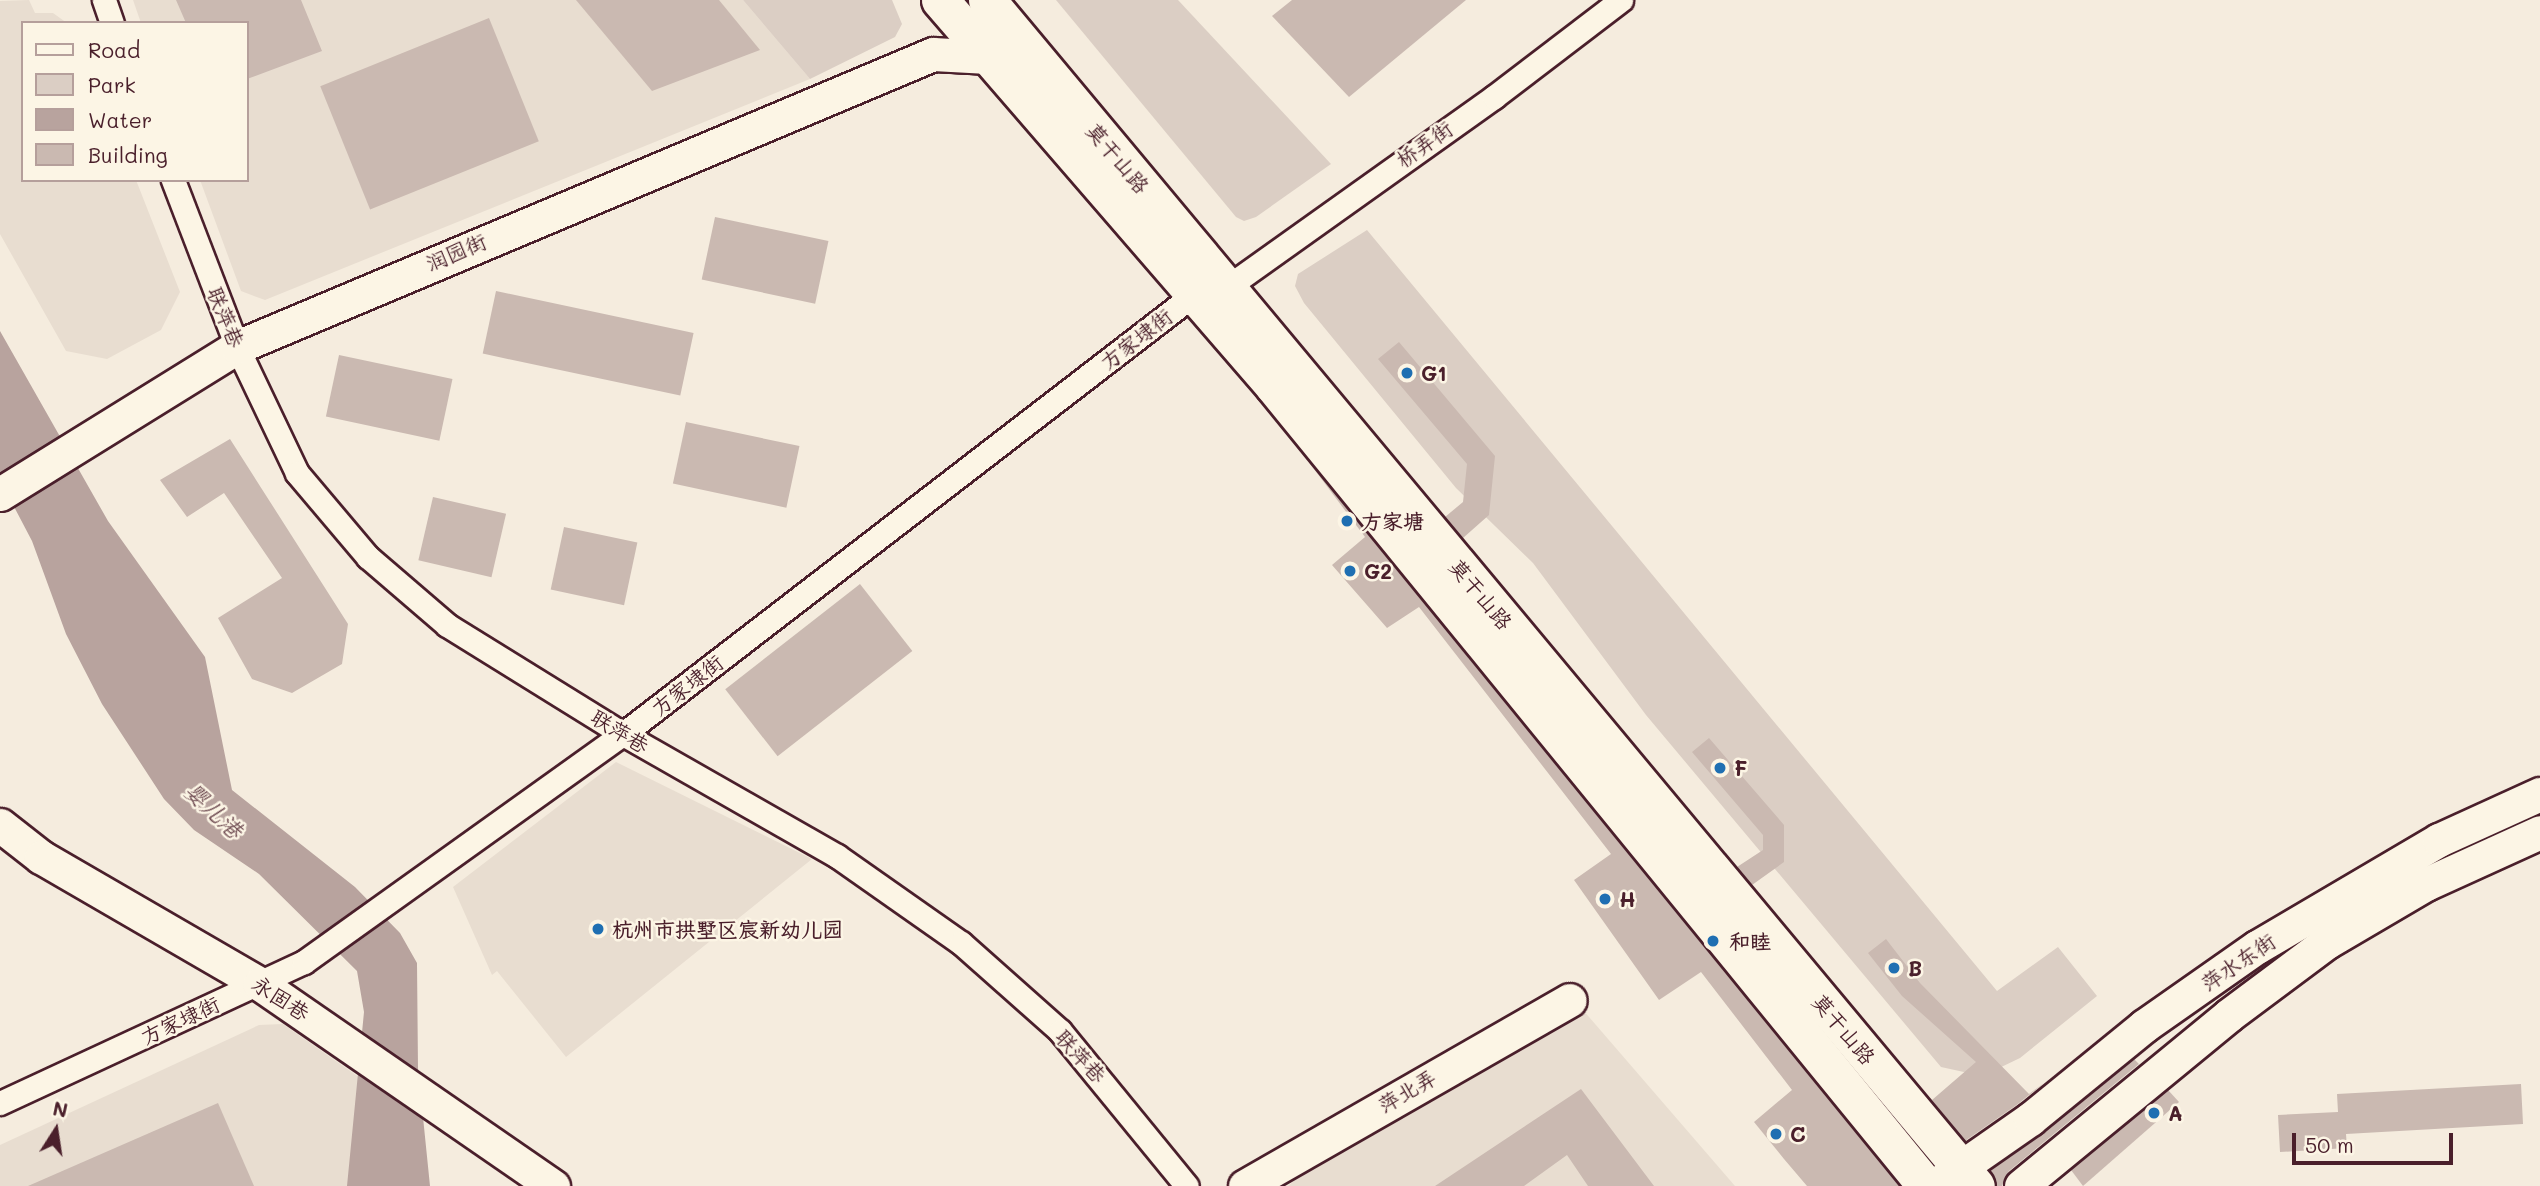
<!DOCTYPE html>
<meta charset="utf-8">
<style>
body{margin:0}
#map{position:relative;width:2540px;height:1186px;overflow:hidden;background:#f5ecde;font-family:Mali,"LXGW WenKai TC",sans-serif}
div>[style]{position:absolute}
.built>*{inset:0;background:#e8ddd0}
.green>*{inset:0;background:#dbcec4}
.water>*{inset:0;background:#b8a39e}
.building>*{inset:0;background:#cab9b1;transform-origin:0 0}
.roads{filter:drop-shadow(2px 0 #4a1f2b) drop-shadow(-2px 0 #4a1f2b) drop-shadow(0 2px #4a1f2b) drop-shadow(0 -2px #4a1f2b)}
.street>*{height:23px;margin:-11.5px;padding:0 11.5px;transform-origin:11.5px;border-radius:11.5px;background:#fcf5e5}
.secondary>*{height:33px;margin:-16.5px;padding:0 16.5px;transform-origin:16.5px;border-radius:16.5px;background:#fcf5e5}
.primary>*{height:37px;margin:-18.5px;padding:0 18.5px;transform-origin:18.5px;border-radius:18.5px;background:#fcf5e5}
.dots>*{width:19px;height:19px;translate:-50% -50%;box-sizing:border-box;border:4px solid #fcf5e5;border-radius:50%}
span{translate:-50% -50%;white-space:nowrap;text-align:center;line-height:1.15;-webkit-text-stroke:5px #fcf5e5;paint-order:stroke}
.street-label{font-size:21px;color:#4a1f2b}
.poi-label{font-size:21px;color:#4a1f2b;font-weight:700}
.left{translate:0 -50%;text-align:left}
.water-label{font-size:23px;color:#704d53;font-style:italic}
.legend{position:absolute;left:21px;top:21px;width:228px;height:161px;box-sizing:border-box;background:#fcf5e5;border:2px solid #b59f9b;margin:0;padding:9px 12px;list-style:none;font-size:21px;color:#4a1f2b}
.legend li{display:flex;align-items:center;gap:14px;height:35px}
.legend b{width:35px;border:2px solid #b59f9b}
.north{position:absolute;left:21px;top:1095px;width:70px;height:70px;-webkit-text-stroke:5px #fcf5e5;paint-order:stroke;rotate:12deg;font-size:19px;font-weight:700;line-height:28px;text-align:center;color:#4a1f2b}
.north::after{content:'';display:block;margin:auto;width:24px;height:32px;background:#4a1f2b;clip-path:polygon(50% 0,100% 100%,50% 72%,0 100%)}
.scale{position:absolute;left:2292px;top:1133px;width:161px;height:32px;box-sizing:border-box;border:4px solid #4a1f2b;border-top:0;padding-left:9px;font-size:21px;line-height:24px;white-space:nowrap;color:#4a1f2b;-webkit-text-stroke:5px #fcf5e5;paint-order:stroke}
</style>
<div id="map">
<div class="built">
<i style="clip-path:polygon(29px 0,35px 13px,53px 13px,67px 23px,23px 23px,23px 180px,136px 180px,180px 292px,161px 330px,107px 359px,66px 351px,0 234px,0 1px)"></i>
<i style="clip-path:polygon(133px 0,743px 0,810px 79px,265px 300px,241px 291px,200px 180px,247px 180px,247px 23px,141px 23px)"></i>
<i style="clip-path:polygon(616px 762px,812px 859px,566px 1057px,497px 971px,492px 975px,453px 887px)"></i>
<i style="clip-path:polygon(1583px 1010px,1735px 1186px,1288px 1186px,1302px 1174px)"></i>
<i style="clip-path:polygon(283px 1024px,376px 1089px,380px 1186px,0 1186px,0 1145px,259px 1025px)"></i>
</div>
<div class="green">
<i style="clip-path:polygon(743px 0,892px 0,902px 24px,895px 37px,810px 79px)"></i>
<i style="clip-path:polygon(1056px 0,1178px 0,1331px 164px,1256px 217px,1244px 221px,1236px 217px)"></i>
<i style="clip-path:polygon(1367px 230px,1997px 991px,2058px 947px,2097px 996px,2020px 1058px,1995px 1070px,1973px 1074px,1941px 1067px,1646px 715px,1533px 563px,1456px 488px,1304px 303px,1295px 286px,1298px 274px)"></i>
</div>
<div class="water">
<i style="clip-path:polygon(0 331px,108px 521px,205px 657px,232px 790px,355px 887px,400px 933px,417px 963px,418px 1068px,430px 1186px,347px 1186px,364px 1012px,357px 971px,259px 874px,194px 830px,164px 799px,102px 704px,66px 634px,32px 541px,0 480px)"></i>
</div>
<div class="building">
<i style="clip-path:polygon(176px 0,301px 0,322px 51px,247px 79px,247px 23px,186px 23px)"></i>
<i style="clip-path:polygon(576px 0,719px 0,760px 50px,652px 91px)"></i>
<i style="clip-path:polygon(1292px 0,1466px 0,1349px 97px,1272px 16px)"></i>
<i style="left:489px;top:18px;width:133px;height:182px;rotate:68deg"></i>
<i style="left:715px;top:217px;width:116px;height:64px;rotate:12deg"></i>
<i style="left:496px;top:291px;width:202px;height:64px;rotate:12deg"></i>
<i style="clip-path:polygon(1399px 342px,1495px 456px,1489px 515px,1463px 538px,1445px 517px,1463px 502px,1467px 464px,1378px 359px)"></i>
<i style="left:339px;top:355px;width:116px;height:63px;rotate:12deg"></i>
<i style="left:686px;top:422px;width:116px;height:63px;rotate:12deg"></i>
<i style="clip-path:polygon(230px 439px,348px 624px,342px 664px,292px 693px,252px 679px,218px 618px,282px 578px,224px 493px,187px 517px,160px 480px)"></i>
<i style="clip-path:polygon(1308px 461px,1899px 1186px,1807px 1186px,1784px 1159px,1754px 1122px,1792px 1090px,1701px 972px,1659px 1000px,1574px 880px,1611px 854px,1419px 607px,1387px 628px,1332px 565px,1365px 537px)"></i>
<i style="left:433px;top:497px;width:75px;height:65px;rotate:13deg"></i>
<i style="left:564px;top:527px;width:75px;height:64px;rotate:12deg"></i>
<i style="left:860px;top:584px;width:85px;height:171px;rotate:52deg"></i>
<i style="clip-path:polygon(1709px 738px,1784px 825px,1784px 862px,1752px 885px,1737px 867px,1763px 850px,1763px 835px,1692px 752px)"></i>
<i style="clip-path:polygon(1886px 939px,1920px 983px,2029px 1094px,2044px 1083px,2018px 1104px,1965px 1141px,1932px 1100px,1976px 1062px,1902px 996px,1868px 953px)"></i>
<i style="clip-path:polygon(2134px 1059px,2139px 1064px,2009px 1171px,2002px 1186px,1996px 1186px,1990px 1170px)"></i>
<i style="clip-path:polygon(2521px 1084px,2523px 1124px,2346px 1134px,2347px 1148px,2280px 1152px,2278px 1115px,2338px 1112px,2337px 1094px)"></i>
<i style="clip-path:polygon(1581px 1089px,1654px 1186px,1588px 1186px,1567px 1155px,1524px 1186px,1435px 1186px)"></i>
<i style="clip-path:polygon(2168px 1090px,2179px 1102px,2083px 1186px,2071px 1170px)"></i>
<i style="clip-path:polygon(218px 1103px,254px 1186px,28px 1186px)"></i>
</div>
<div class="roads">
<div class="street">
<i style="left:104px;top:0;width:24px;rotate:71deg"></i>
<i style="left:173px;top:180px;width:179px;rotate:69deg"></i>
<i style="left:237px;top:347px;width:140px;rotate:64.5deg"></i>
<i style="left:297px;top:473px;width:110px;rotate:49.8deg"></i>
<i style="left:368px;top:557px;width:104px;rotate:40.7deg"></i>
<i style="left:447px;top:625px;width:207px;rotate:31.8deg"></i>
<i style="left:623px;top:734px;width:246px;rotate:29.7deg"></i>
<i style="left:837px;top:856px;width:151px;rotate:35.1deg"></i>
<i style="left:961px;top:943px;width:132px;rotate:41.6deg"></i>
<i style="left:1060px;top:1031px;width:200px;rotate:50.7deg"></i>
<i style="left:1226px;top:288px;width:329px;rotate:-35.5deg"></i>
<i style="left:1494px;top:97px;width:160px;rotate:-37.4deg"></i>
<i style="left:0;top:1103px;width:335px;rotate:-24.9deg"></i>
<i style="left:304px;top:962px;width:392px;rotate:-35.6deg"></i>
<i style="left:623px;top:734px;width:719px;rotate:-37.6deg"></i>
</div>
<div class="secondary">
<i style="left:0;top:494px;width:279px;rotate:-31.8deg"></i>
<i style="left:237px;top:347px;width:755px;rotate:-22.83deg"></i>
<i style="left:933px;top:54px;width:55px;rotate:3.1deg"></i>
<i style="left:0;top:825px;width:52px;rotate:38deg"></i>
<i style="left:41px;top:857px;width:253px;rotate:30.1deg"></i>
<i style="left:260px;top:984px;width:356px;rotate:34.6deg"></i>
<i style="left:1245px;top:1186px;width:374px;rotate:-29.8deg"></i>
<i style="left:1934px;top:1186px;width:117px;rotate:-34.9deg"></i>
<i style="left:2030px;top:1119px;width:147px;rotate:-39.2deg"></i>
<i style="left:2144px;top:1026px;width:138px;rotate:-35deg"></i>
<i style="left:2257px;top:947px;width:211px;rotate:-30.5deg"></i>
<i style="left:2439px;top:840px;width:111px;rotate:-24.5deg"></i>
<i style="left:2021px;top:1186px;width:269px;rotate:-39.4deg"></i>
<i style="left:2229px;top:1015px;width:122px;rotate:-36.7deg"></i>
<i style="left:2327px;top:942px;width:115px;rotate:-30.4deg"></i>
<i style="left:2426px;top:884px;width:125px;rotate:-24.5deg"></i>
</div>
<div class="primary">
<i style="left:940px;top:0;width:509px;rotate:49.14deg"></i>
<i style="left:1273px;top:385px;width:1033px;rotate:50.81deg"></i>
<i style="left:987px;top:0;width:1544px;rotate:50.18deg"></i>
</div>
</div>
<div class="dots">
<i style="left:1407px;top:373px;background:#1f6fb2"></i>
<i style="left:1347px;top:521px;background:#1f6fb2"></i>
<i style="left:1350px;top:571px;background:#1f6fb2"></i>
<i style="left:1720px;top:768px;background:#1f6fb2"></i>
<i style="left:1605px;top:899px;background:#1f6fb2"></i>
<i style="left:598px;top:929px;background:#1f6fb2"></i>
<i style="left:1713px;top:941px;background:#1f6fb2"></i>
<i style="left:1894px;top:968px;background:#1f6fb2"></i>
<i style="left:2154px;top:1113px;background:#1f6fb2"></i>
<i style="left:1776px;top:1134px;background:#1f6fb2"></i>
</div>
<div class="street-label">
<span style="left:1424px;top:144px;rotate:-35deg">桥弄街</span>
<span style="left:1118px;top:158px;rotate:50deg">莫干山路</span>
<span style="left:456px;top:252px;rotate:-23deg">润园街</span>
<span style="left:226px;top:317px;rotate:68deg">联萍巷</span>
<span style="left:1136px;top:339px;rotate:-38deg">方家埭街</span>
<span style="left:1481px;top:594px;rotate:50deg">莫干山路</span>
<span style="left:687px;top:685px;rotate:-38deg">方家埭街</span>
<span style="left:620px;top:731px;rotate:31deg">联萍巷</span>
<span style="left:2238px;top:962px;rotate:-34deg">萍水东街</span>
<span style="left:281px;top:998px;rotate:33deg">永固巷</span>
<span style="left:180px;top:1020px;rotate:-25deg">方家埭街</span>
<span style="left:1844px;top:1029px;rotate:50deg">莫干山路</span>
<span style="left:1081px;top:1056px;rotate:48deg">联萍巷</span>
<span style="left:1407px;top:1091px;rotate:-30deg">萍北弄</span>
</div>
<div class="poi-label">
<span class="left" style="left:1421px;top:373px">G1</span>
<span class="left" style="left:1361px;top:521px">方家塘</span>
<span class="left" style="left:1364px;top:571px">G2</span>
<span class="left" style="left:1734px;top:768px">F</span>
<span class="left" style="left:1619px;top:899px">H</span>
<span class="left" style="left:612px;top:929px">杭州市拱墅区宸新幼儿园</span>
<span class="left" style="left:1729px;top:941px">和睦</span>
<span class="left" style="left:1908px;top:968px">B</span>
<span class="left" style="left:2168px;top:1113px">A</span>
<span class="left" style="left:1790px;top:1134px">C</span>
</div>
<div class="water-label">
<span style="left:214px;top:810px;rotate:43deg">婴儿港</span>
</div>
<ul class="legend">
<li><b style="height:9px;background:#fcf5e5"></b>Road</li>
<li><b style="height:19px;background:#dbcec4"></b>Park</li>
<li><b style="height:19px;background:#b8a39e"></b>Water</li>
<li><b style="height:19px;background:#cab9b1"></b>Building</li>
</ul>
<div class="north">N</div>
<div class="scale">50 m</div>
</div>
